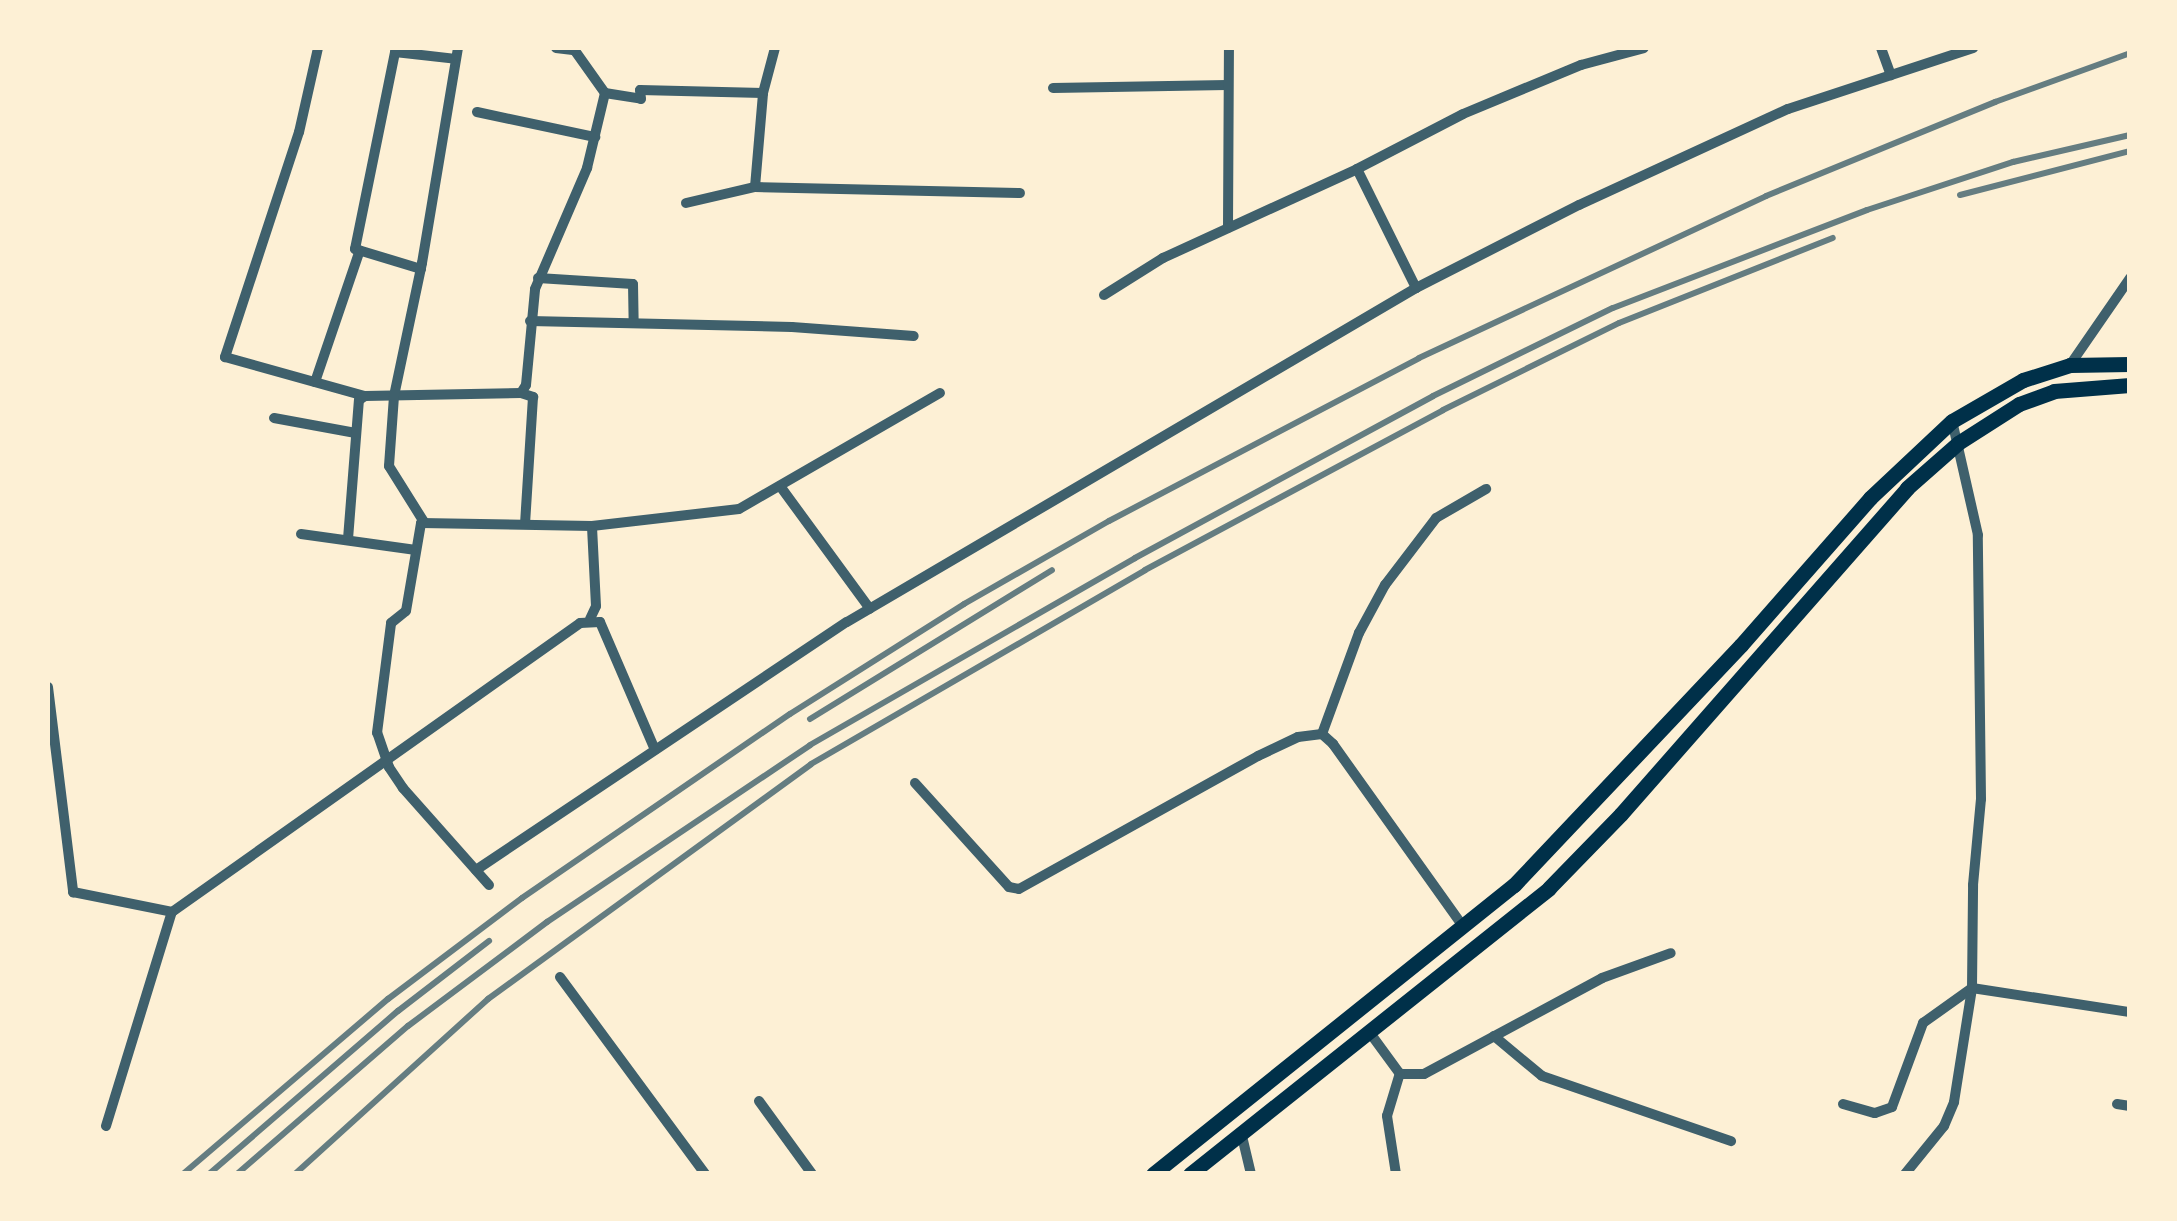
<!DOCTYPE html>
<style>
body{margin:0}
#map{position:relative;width:2177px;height:1221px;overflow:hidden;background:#fdf0d5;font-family:Ubuntu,sans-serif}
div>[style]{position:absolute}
.minor>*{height:10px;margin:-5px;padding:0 5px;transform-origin:5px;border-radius:5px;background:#3f606c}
.trunk>*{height:15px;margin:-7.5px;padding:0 7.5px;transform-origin:7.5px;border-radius:7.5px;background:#003049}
.rail>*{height:6px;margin:-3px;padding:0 3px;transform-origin:3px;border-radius:3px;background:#657d81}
span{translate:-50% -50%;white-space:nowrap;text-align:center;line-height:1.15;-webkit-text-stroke:10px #fdf0d5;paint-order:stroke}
.frame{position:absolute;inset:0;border:50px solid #fdf0d5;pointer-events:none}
</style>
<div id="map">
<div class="minor">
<i style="left:318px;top:48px;width:86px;rotate:102.7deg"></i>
<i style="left:299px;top:132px;width:237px;rotate:108.2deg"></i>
<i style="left:225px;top:357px;width:145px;rotate:15.6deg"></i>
<i style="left:365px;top:396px;width:156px;rotate:-1.1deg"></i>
<i style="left:521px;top:393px;width:13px;rotate:18deg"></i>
<i style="left:533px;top:397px;width:126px;rotate:93.6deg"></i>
<i style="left:556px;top:48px;width:17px;rotate:7deg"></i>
<i style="left:573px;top:48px;width:55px;rotate:54.6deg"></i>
<i style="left:1881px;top:48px;width:29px;rotate:70deg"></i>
<i style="left:1053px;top:88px;width:174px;rotate:-1deg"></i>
<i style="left:477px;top:112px;width:121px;rotate:12deg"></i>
<i style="left:1357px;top:169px;width:119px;rotate:-27.4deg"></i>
<i style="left:1463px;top:114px;width:128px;rotate:-22.6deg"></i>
<i style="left:1581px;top:65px;width:65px;rotate:-15.1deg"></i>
<i style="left:755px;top:187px;width:265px;rotate:1.3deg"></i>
<i style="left:686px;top:203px;width:71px;rotate:-13.1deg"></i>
<i style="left:755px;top:187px;width:94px;rotate:-85.1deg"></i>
<i style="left:763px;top:93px;width:47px;rotate:-75.1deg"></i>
<i style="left:1228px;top:228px;width:180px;rotate:-89.7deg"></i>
<i style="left:421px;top:269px;width:69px;rotate:-163.1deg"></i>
<i style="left:355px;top:249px;width:201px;rotate:-78.5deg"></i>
<i style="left:395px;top:52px;width:61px;rotate:6.5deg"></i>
<i style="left:538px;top:278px;width:95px;rotate:3.6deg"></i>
<i style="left:633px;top:284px;width:39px;rotate:89deg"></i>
<i style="left:1104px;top:295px;width:70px;rotate:-32.1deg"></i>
<i style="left:1163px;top:258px;width:213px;rotate:-24.6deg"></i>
<i style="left:1357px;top:169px;width:133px;rotate:63.6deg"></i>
<i style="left:530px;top:321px;width:262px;rotate:1.3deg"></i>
<i style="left:792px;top:327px;width:122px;rotate:4.2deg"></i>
<i style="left:2070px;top:365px;width:106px;rotate:-55.4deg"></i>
<i style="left:315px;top:382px;width:139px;rotate:-71.2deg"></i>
<i style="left:521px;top:393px;width:9px;rotate:-58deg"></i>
<i style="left:526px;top:385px;width:96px;rotate:-84.6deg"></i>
<i style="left:535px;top:289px;width:132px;rotate:-66.7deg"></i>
<i style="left:587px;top:168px;width:77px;rotate:-76.5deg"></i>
<i style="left:605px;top:93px;width:36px;rotate:9deg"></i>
<i style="left:641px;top:99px;width:9px;rotate:-96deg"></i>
<i style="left:640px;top:90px;width:123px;rotate:1.4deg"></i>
<i style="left:274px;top:418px;width:83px;rotate:10.4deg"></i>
<i style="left:780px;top:486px;width:152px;rotate:53.8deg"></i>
<i style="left:424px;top:522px;width:66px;rotate:-122deg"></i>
<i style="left:389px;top:466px;width:70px;rotate:-85.9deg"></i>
<i style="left:394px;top:396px;width:136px;rotate:-78.1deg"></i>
<i style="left:422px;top:263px;width:218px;rotate:-80.5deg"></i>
<i style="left:301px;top:534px;width:116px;rotate:7.9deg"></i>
<i style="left:348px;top:539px;width:139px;rotate:-85.5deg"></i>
<i style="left:359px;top:400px;width:7px;rotate:-34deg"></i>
<i style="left:590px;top:619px;width:14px;rotate:-65deg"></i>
<i style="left:596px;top:606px;width:80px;rotate:-92.9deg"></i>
<i style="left:48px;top:687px;width:207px;rotate:83deg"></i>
<i style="left:73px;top:892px;width:101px;rotate:11.4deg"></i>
<i style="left:1322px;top:734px;width:108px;rotate:-69.9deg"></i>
<i style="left:1359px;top:633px;width:55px;rotate:-61.6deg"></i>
<i style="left:1385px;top:585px;width:84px;rotate:-52.7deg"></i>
<i style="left:1436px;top:518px;width:58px;rotate:-30.1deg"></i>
<i style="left:915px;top:783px;width:140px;rotate:47.9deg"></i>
<i style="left:1009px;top:887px;width:10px;rotate:11deg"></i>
<i style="left:1019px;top:889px;width:274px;rotate:-29.1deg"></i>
<i style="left:1258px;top:756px;width:44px;rotate:-25.4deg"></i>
<i style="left:1298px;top:737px;width:24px;rotate:-7deg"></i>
<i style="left:1322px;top:734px;width:15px;rotate:42deg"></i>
<i style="left:1333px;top:744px;width:224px;rotate:54.5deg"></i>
<i style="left:476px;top:870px;width:446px;rotate:-33.8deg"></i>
<i style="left:847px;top:622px;width:660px;rotate:-30.41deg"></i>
<i style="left:1416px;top:288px;width:183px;rotate:-27deg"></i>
<i style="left:1579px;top:205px;width:230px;rotate:-24.7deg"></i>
<i style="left:1788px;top:109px;width:195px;rotate:-18.2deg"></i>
<i style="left:489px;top:885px;width:130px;rotate:-131.6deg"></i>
<i style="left:403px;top:788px;width:25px;rotate:-124deg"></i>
<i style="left:389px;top:767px;width:36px;rotate:-109deg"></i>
<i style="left:377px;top:733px;width:111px;rotate:-82.7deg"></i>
<i style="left:391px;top:623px;width:19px;rotate:-39deg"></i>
<i style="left:406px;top:611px;width:89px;rotate:-80.3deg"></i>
<i style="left:421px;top:523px;width:171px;rotate:1deg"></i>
<i style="left:592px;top:526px;width:148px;rotate:-6.6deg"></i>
<i style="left:739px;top:509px;width:232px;rotate:-30deg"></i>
<i style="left:560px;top:977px;width:245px;rotate:53.6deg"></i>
<i style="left:1370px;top:1033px;width:51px;rotate:53.8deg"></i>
<i style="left:1400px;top:1074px;width:24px"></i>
<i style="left:1424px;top:1074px;width:202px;rotate:-28.3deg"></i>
<i style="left:1602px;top:978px;width:73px;rotate:-19.9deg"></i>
<i style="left:1494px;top:1036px;width:62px;rotate:39.8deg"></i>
<i style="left:1542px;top:1076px;width:200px;rotate:19deg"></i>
<i style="left:759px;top:1101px;width:90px;rotate:54deg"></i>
<i style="left:1843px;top:1104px;width:33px;rotate:16deg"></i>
<i style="left:1875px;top:1113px;width:18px;rotate:-19deg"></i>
<i style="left:1892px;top:1107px;width:90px;rotate:-69.7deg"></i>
<i style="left:1923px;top:1023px;width:60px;rotate:-35.5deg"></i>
<i style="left:1972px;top:988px;width:158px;rotate:8.7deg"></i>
<i style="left:2117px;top:1104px;width:13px;rotate:9deg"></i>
<i style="left:106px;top:1126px;width:224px;rotate:-72.9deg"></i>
<i style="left:172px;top:912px;width:500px;rotate:-35.3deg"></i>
<i style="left:580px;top:623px;width:20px;rotate:-3deg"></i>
<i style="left:600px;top:622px;width:139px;rotate:66.7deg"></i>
<i style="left:1241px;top:1132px;width:43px;rotate:76.6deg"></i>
<i style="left:1396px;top:1174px;width:59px;rotate:-98.8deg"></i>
<i style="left:1387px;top:1116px;width:45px;rotate:-73.2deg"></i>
<i style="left:1905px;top:1174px;width:62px;rotate:-50.9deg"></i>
<i style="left:1944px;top:1126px;width:26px;rotate:-67deg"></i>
<i style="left:1954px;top:1102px;width:115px;rotate:-81deg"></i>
<i style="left:1972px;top:988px;width:103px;rotate:-89.4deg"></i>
<i style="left:1973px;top:885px;width:86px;rotate:-84.7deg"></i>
<i style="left:1981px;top:799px;width:264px;rotate:-90.7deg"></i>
<i style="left:1978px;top:535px;width:117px;rotate:-102.8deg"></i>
</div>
<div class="trunk">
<i style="left:1153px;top:1174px;width:462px;rotate:-38.7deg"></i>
<i style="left:1514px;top:885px;width:330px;rotate:-46.6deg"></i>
<i style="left:1741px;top:645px;width:196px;rotate:-48.7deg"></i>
<i style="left:1870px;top:498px;width:112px;rotate:-43.2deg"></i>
<i style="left:1952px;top:421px;width:82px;rotate:-30deg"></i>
<i style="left:2023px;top:380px;width:49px;rotate:-17.7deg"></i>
<i style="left:2070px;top:365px;width:60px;rotate:-1deg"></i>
<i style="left:1190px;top:1174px;width:459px;rotate:-38.5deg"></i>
<i style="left:1549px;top:888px;width:103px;rotate:-45.8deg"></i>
<i style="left:1621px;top:814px;width:434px;rotate:-48.7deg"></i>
<i style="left:1907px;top:488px;width:68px;rotate:-41.4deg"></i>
<i style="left:1958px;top:443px;width:72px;rotate:-32.6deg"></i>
<i style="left:2019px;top:404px;width:37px;rotate:-20deg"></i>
<i style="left:2054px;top:391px;width:76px;rotate:-4.5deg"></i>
</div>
<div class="rail">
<i style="left:1960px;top:195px;width:176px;rotate:-14.5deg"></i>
<i style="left:810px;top:719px;width:284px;rotate:-31.6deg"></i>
<i style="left:183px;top:1174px;width:270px;rotate:-40.5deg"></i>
<i style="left:388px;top:999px;width:168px;rotate:-37deg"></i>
<i style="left:522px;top:898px;width:325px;rotate:-34.5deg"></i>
<i style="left:790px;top:714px;width:206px;rotate:-32.3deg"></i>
<i style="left:964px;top:604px;width:167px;rotate:-29.8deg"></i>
<i style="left:1109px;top:521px;width:350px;rotate:-27.7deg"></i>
<i style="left:1419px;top:358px;width:383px;rotate:-25deg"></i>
<i style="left:1766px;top:196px;width:248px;rotate:-22.3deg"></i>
<i style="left:1995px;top:102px;width:144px;rotate:-19.9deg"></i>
<i style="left:209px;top:1174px;width:250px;rotate:-40.8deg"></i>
<i style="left:398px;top:1011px;width:115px;rotate:-37.6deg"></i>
<i style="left:237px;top:1174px;width:226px;rotate:-40.9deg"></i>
<i style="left:408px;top:1026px;width:174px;rotate:-36.8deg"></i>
<i style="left:547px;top:922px;width:317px;rotate:-33.9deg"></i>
<i style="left:810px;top:745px;width:375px;rotate:-29.9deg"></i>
<i style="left:1135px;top:558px;width:339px;rotate:-28.5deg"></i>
<i style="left:1433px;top:396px;width:200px;rotate:-26.1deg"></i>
<i style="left:1613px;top:308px;width:272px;rotate:-21.1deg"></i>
<i style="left:1867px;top:210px;width:154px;rotate:-18.2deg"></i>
<i style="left:2013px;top:162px;width:120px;rotate:-13deg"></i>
<i style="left:295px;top:1174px;width:261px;rotate:-42.2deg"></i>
<i style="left:488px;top:999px;width:399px;rotate:-36deg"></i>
<i style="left:811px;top:764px;width:386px;rotate:-30.1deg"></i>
<i style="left:1145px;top:570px;width:338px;rotate:-28.2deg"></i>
<i style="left:1443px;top:410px;width:196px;rotate:-26.3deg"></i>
<i style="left:1619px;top:323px;width:230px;rotate:-21.7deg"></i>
</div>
<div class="frame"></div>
</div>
